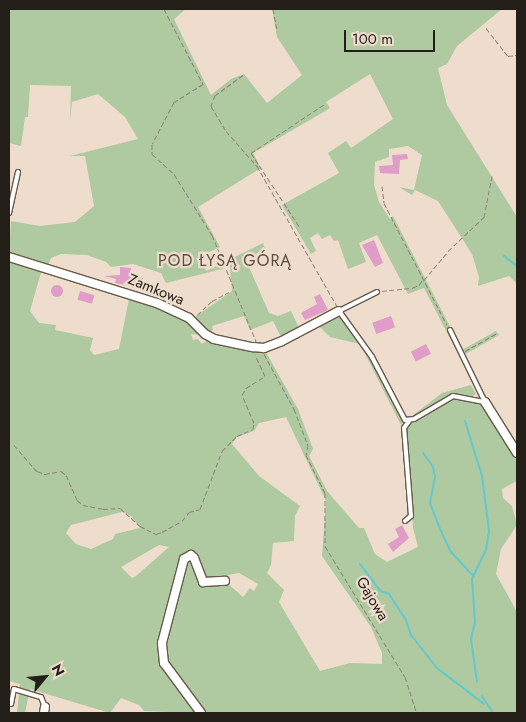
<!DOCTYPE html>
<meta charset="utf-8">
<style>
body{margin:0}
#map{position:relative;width:526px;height:722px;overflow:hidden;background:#edc;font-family:Jost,sans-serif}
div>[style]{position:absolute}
.green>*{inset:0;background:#afc9a1}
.stream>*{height:2px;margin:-1px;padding:0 1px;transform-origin:1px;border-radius:1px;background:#63c8cf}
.building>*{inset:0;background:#df9dc7;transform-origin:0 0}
.round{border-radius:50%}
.path>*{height:1px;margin-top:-0.5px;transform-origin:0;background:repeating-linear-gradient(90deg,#8f8377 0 5px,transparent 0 7.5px)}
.roads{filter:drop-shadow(1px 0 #685a4b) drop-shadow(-1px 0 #685a4b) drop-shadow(0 1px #685a4b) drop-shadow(0 -1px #685a4b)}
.service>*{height:4px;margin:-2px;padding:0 2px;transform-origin:2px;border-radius:2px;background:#fff}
.minor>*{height:8px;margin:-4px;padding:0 4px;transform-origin:4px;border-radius:4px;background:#fff}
span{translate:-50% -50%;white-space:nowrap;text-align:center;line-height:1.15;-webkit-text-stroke:4.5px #edc;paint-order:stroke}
.street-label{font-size:15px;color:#241e18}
.neighbourhood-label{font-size:16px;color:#5c4e40;letter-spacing:1px}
.frame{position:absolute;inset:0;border:10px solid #241e18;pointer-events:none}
.north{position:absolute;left:20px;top:652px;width:50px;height:50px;-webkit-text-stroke:4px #edc;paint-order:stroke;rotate:62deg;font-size:14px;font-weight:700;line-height:20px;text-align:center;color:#241e18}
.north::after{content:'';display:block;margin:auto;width:18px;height:22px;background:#241e18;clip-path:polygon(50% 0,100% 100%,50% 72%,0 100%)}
.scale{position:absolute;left:344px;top:30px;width:91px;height:22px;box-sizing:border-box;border:2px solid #241e18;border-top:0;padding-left:6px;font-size:15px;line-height:18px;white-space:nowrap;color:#241e18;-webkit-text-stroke:4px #edc;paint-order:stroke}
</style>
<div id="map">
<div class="green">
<i style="clip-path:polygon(9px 9px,186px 9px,174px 19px,211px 95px,231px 79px,244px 74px,267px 103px,302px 75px,277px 37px,272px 9px,502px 9px,457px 46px,447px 64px,438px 68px,447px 105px,517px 217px,517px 284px,509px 276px,478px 286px,479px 277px,472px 254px,438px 201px,415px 190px,412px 195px,399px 187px,414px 190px,422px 155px,408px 146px,389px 149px,389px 157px,375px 162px,374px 185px,379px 202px,390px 219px,393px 216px,462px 350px,496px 331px,499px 335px,464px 355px,477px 381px,473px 383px,424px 288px,408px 294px,377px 235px,359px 243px,366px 262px,348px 269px,338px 240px,334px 241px,330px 235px,322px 239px,318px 233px,310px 238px,316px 251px,311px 254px,282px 205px,339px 173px,328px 153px,346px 141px,351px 148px,393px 119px,370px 74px,326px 102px,330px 108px,327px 110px,253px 153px,261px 168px,198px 207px,220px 247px,201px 256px,206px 271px,263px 243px,265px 249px,246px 260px,269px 313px,278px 316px,291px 311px,299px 328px,281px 337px,273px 321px,250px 330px,244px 316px,212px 326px,213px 330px,206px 333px,192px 319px,232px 291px,230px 267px,166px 283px,161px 273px,133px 264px,111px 267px,106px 262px,87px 255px,61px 254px,51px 258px,48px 266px,9px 255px,11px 221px,40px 226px,75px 222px,94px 206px,85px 156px,70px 156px,138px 139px,125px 117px,98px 94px,72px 102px,70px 122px,71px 86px,30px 85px,28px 117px,25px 117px,21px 146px,9px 143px)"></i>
<i style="clip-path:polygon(evenodd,9px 260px,42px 269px,30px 311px,39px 323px,56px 325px,55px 330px,93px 338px,90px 350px,94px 355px,119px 349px,130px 294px,184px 318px,200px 335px,191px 334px,193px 340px,198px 339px,202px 344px,209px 339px,264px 349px,298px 409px,313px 449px,309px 456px,327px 491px,359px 528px,364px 528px,375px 554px,387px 562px,418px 547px,413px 528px,410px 464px,405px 430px,410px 421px,453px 398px,468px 399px,485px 406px,517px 456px,517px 481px,502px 489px,503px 498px,512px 506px,517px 525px,501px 549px,496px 574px,517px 612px,517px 713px,203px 713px,167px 666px,161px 642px,159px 653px,163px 665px,199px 713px,144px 711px,139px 705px,121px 698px,110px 713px,30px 689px,25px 713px,17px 713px,20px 684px,9px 681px,9px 260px,286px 417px,326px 501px,322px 556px,371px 627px,382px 653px,382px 664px,350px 663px,320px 671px,279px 602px,284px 590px,267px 573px,271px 565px,273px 543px,294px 541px,295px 516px,300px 506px,259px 476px,232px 444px,237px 437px,254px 431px,259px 423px,286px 417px,9px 260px,122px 512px,131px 516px,140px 528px,115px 534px,113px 539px,91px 549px,76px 544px,66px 533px,71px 525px,122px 512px,9px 260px,159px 545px,169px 547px,136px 576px,132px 578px,121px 567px,159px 545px,9px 260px,239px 573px,258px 584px,254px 591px,250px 588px,243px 597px,225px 581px,228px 575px,239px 573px)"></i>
<i style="clip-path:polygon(340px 314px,362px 344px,385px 383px,403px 421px,401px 425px,360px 344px,330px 337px,317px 324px)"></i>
<i style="clip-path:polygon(471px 385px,476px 394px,471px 397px,452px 395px,408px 419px,442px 393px)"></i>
</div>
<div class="stream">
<i style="left:504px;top:256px;width:16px;rotate:38deg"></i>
<i style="left:465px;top:421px;width:58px;rotate:72.8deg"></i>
<i style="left:482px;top:476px;width:55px;rotate:82.7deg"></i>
<i style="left:489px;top:531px;width:19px;rotate:99deg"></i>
<i style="left:486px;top:550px;width:32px;rotate:116deg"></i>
<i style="left:472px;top:579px;width:43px;rotate:86deg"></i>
<i style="left:475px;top:622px;width:17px;rotate:103deg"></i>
<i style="left:471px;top:639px;width:43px;rotate:82.1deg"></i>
<i style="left:423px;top:453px;width:17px;rotate:54deg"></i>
<i style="left:433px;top:467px;width:10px;rotate:79deg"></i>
<i style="left:435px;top:477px;width:26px;rotate:101deg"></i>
<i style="left:430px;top:503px;width:30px;rotate:69deg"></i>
<i style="left:441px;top:531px;width:23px;rotate:65deg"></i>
<i style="left:451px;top:552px;width:33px;rotate:47deg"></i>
<i style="left:360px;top:564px;width:34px;rotate:53deg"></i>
<i style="left:380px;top:591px;width:9px;rotate:18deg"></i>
<i style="left:389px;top:594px;width:31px;rotate:57deg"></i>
<i style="left:406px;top:620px;width:16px;rotate:72deg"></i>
<i style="left:411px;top:635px;width:42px;rotate:51.8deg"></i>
<i style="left:437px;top:668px;width:59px;rotate:37.5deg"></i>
<i style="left:482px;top:696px;width:20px;rotate:57deg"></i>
</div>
<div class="building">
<i style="clip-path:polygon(407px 154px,408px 159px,400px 160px,399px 174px,380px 173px,379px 166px,393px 165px,392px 155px)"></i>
<i style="clip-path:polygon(374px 240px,383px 263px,375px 267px,362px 245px)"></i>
<i style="clip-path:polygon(120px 267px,131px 268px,130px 277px,143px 278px,142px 288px,115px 283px,116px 279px,104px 276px,120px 275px)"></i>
<i class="round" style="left:51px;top:285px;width:12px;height:12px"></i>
<i style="left:80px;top:291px;width:15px;height:9px;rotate:16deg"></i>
<i style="clip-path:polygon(320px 294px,328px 310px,305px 320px,301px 313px,317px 304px,314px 297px)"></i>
<i style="left:391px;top:316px;width:12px;height:20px;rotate:70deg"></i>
<i style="left:426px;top:344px;width:11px;height:17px;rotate:63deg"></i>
<i style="clip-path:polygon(402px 525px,409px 538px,393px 552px,388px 544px,399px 537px,395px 529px)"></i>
</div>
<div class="path">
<i style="left:164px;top:9px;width:85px;rotate:62.5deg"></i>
<i style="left:203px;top:84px;width:34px;rotate:148deg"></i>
<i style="left:174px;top:102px;width:47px;rotate:117.6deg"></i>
<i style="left:152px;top:144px;width:10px;rotate:90deg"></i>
<i style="left:152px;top:154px;width:30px;rotate:42deg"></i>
<i style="left:174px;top:174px;width:72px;rotate:58.1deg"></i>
<i style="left:212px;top:235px;width:115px;rotate:67.5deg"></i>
<i style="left:273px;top:9px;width:21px;rotate:79deg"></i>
<i style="left:486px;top:28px;width:36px;rotate:52deg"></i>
<i style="left:508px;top:56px;width:9px;rotate:-6deg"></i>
<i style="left:243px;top:75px;width:34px;rotate:144deg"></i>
<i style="left:215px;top:95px;width:12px;rotate:110deg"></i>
<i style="left:211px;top:106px;width:29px;rotate:59deg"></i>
<i style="left:226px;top:131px;width:47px;rotate:48.5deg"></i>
<i style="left:257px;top:166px;width:161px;rotate:60.3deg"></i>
<i style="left:382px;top:186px;width:17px;rotate:83deg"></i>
<i style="left:384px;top:203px;width:137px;rotate:62.7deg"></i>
<i style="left:299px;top:226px;width:87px;rotate:-123.3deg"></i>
<i style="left:251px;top:153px;width:90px;rotate:-33.7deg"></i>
<i style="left:424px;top:280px;width:38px;rotate:-50deg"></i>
<i style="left:448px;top:251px;width:50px;rotate:-43.4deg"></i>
<i style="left:484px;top:217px;width:42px;rotate:-79deg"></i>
<i style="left:382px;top:291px;width:30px;rotate:-6deg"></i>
<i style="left:412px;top:288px;width:8px;rotate:-23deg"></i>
<i style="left:419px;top:285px;width:7px;rotate:-56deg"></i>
<i style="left:197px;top:315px;width:21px;rotate:-43deg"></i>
<i style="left:212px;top:301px;width:19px;rotate:-28deg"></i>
<i style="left:465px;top:351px;width:37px;rotate:-29deg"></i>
<i style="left:264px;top:354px;width:63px;rotate:61.4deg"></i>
<i style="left:294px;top:409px;width:39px;rotate:69deg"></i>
<i style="left:308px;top:445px;width:10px;rotate:101deg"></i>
<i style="left:306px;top:455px;width:42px;rotate:63.4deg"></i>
<i style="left:325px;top:493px;width:53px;rotate:90deg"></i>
<i style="left:325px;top:546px;width:153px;rotate:58.6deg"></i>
<i style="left:405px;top:677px;width:38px;rotate:72deg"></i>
<i style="left:14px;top:445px;width:35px;rotate:49deg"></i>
<i style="left:37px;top:471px;width:9px;rotate:21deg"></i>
<i style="left:45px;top:474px;width:16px;rotate:-11deg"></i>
<i style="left:61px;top:471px;width:6px;rotate:39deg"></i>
<i style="left:66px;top:475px;width:27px;rotate:66deg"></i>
<i style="left:77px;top:500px;width:8px;rotate:40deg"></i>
<i style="left:83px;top:505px;width:20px;rotate:11deg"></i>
<i style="left:103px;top:509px;width:17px;rotate:-3deg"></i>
<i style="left:120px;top:508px;width:27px;rotate:42deg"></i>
<i style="left:140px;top:526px;width:18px;rotate:27deg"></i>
<i style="left:156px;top:534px;width:6px;rotate:-18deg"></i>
<i style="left:162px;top:532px;width:23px;rotate:-29deg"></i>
<i style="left:182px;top:521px;width:11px;rotate:-52deg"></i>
<i style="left:189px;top:512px;width:11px;rotate:-15deg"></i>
<i style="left:200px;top:509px;width:62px;rotate:-69.2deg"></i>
<i style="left:222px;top:451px;width:21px;rotate:-45deg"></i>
<i style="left:237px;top:436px;width:17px;rotate:-24deg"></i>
<i style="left:253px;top:429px;width:6px;rotate:-81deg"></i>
<i style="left:254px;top:423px;width:30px;rotate:-113deg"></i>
<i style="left:242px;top:395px;width:8px;rotate:-60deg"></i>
<i style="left:246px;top:388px;width:22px;rotate:-32deg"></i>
<i style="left:265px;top:376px;width:23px;rotate:-115deg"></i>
</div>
<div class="roads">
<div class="service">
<i style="left:9px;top:213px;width:42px;rotate:-77.6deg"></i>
<i style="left:377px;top:292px;width:42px;rotate:153.4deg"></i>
<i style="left:339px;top:311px;width:57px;rotate:54.3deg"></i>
<i style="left:372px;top:357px;width:71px;rotate:62.4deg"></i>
<i style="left:405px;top:420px;width:9px;rotate:-6deg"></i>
<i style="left:414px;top:419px;width:45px;rotate:-30.5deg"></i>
<i style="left:453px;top:396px;width:33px;rotate:11deg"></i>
<i style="left:450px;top:330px;width:80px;rotate:64.1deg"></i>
<i style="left:405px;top:521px;width:8px;rotate:-40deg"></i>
<i style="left:411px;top:516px;width:88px;rotate:-94.5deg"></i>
<i style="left:404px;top:428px;width:9px;rotate:-54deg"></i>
<i style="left:11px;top:704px;width:15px;rotate:-79deg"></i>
<i style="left:14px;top:689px;width:28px;rotate:17deg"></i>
<i style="left:41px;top:697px;width:11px;rotate:68deg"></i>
</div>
<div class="minor">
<i style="left:9px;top:257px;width:155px;rotate:17.3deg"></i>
<i style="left:157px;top:303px;width:35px;rotate:25deg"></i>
<i style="left:189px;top:318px;width:23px;rotate:45deg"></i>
<i style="left:205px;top:334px;width:10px;rotate:29deg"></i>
<i style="left:214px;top:339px;width:40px;rotate:12deg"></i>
<i style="left:253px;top:347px;width:11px;rotate:5deg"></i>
<i style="left:264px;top:348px;width:19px;rotate:-21deg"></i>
<i style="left:282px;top:341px;width:64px;rotate:-27.8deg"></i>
<i style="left:485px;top:402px;width:60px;rotate:57.9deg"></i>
<i style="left:44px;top:713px;width:6px;rotate:-81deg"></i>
<i style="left:201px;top:713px;width:62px;rotate:-126.5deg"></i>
<i style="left:164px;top:663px;width:20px;rotate:-96deg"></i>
<i style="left:162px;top:643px;width:87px;rotate:-75.3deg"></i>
<i style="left:184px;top:559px;width:8px;rotate:-30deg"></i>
<i style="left:191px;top:555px;width:4px;rotate:45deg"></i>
<i style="left:194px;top:558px;width:26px;rotate:69deg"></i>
<i style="left:203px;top:582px;width:22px;rotate:-3deg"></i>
</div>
</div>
<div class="street-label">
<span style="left:156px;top:290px;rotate:22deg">Zamkowa</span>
<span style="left:372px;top:599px;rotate:59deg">Gajowa</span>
</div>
<div class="neighbourhood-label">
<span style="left:225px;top:261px">POD ŁYSĄ GÓRĄ</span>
</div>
<div class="frame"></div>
<div class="north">N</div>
<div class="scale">100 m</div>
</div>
